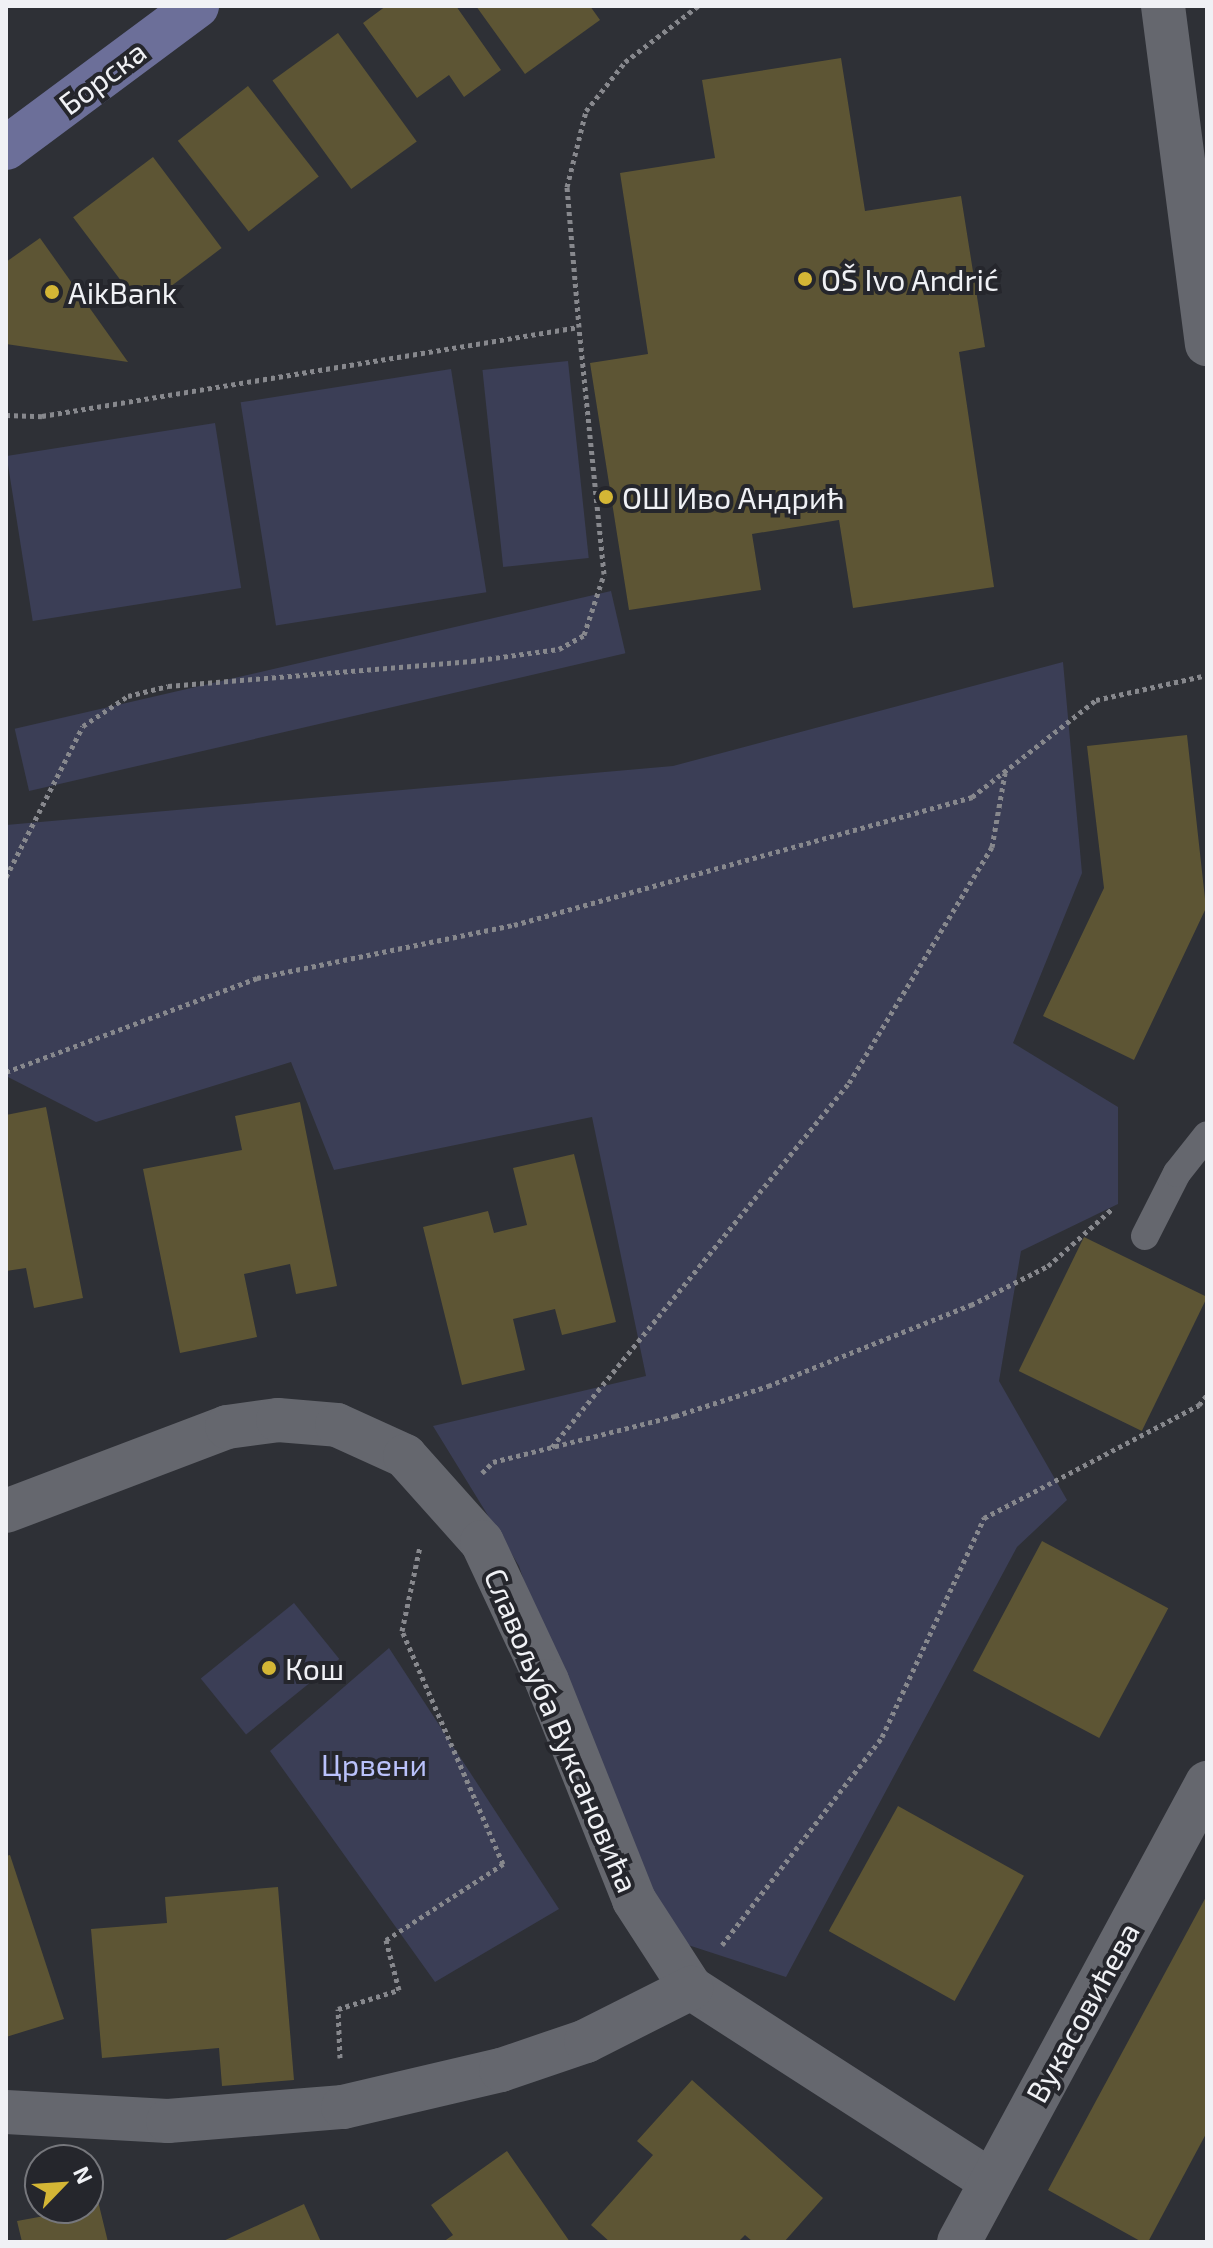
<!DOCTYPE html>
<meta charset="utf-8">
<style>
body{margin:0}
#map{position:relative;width:1213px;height:2248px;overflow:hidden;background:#2e3036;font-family:"Exo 2",sans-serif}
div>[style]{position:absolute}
.green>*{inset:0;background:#3b3e56;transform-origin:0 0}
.building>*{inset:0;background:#5d5534;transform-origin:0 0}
.path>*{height:5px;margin-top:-2.5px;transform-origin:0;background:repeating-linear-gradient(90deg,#87888d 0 4px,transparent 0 8px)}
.service>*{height:28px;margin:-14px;padding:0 14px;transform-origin:14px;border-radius:14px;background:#65676e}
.minor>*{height:44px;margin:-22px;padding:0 22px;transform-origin:22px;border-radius:22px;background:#65676e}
.secondary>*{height:44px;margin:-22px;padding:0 22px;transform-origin:22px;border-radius:22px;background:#6c6f99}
.dots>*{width:22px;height:22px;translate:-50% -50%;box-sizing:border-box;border:4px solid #25262c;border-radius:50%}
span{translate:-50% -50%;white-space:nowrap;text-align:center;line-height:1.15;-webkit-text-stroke:8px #25262c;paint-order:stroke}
.street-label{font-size:30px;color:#f0f1f5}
.poi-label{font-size:30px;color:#f0f1f5}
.left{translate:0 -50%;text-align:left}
.park-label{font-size:30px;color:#bac2fb}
.frame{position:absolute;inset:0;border:8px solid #f0f1f5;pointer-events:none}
.north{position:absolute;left:24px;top:2144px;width:80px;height:80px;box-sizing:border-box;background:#25262c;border:2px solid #76777c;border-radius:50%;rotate:65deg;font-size:22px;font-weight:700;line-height:32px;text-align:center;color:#f0f1f5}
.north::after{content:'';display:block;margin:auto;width:28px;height:36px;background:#d4b635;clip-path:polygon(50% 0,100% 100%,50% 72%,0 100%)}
</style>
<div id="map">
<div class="green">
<i style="left:568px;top:361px;width:198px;height:86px;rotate:84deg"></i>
<i style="left:451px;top:369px;width:226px;height:213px;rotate:81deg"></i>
<i style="left:215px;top:423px;width:167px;height:211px;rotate:81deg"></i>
<i style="left:611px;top:591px;width:64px;height:612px;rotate:77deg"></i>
<i style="clip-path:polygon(1063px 662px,1082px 873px,1013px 1043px,1118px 1107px,1118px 1204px,1021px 1251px,999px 1381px,1067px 1500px,1017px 1547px,786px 1977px,688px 1945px,615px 1856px,519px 1566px,433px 1426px,646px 1376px,592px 1117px,334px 1170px,291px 1062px,96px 1122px,6px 1076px,6px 825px,673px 766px)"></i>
<i style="left:294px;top:1603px;width:72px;height:120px;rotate:51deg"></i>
<i style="clip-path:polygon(389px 1648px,559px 1909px,435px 1982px,270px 1751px)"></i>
</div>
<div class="building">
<i style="clip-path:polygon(386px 6px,456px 6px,501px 70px,464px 97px,449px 75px,417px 98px,363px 23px)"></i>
<i style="clip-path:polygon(476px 6px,590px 6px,600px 20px,525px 74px)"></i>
<i style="left:338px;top:33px;width:134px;height:81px;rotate:54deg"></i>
<i style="clip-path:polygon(841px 58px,865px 211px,961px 196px,985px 347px,959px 352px,994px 587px,853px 608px,839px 520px,752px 534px,761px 590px,629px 610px,590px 363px,648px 354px,620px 173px,715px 158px,702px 80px)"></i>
<i style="left:248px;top:86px;width:115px;height:89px;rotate:52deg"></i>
<i style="left:153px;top:157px;width:114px;height:100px;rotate:53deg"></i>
<i style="clip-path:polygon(40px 238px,128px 362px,6px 344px,6px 262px)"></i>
<i style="clip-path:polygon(1187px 735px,1206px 908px,1134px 1060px,1043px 1016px,1104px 888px,1087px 746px)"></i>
<i style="clip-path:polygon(300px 1102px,337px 1286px,296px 1294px,290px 1264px,244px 1274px,257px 1337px,180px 1353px,143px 1169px,242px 1150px,235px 1116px)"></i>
<i style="clip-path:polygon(46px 1107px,83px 1298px,34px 1308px,26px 1268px,6px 1271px,6px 1115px)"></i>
<i style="clip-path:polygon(574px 1154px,616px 1322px,562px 1335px,555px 1309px,513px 1319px,525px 1370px,462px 1385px,423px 1227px,488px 1211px,494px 1233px,527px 1225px,513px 1168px)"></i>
<i style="left:1084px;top:1237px;width:137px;height:149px;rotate:26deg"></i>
<i style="left:1042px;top:1541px;width:143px;height:147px;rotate:28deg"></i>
<i style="left:898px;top:1806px;width:144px;height:143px;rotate:29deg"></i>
<i style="clip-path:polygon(10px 1855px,64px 2019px,6px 2037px,6px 1856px)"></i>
<i style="clip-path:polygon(278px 1887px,294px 2080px,222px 2086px,219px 2048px,102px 2058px,91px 1929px,167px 1923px,165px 1897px)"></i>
<i style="clip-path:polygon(1207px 1895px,1207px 2132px,1148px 2242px,1142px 2242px,1048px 2190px)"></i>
<i style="clip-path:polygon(692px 2080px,823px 2198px,784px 2242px,753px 2242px,745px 2235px,738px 2242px,610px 2242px,591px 2225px,653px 2155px,637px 2141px)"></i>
<i style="clip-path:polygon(507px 2151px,570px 2242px,443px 2242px,453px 2235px,431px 2205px)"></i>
<i style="clip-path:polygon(98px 2201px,108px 2242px,22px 2242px,17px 2221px,88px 2208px)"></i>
<i style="clip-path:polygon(304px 2204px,321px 2242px,221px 2242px)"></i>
</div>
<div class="path">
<i style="left:6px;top:415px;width:36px;rotate:2deg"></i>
<i style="left:42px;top:416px;width:544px;rotate:-9.41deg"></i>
<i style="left:579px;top:327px;width:141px;rotate:-94.9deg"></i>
<i style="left:567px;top:187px;width:78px;rotate:-76deg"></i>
<i style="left:586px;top:111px;width:63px;rotate:-51.5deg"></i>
<i style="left:625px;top:62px;width:92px;rotate:-37.5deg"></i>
<i style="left:6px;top:877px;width:169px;rotate:-63deg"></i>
<i style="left:83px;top:726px;width:54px;rotate:-33.7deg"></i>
<i style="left:128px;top:696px;width:41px;rotate:-14deg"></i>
<i style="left:168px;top:686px;width:305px;rotate:-4.7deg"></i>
<i style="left:472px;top:661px;width:88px;rotate:-7.9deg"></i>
<i style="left:559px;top:649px;width:29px;rotate:-29deg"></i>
<i style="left:584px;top:635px;width:64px;rotate:-71.8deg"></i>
<i style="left:604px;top:574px;width:248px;rotate:-95.8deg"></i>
<i style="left:6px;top:1072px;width:268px;rotate:-20.5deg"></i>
<i style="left:257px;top:978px;width:262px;rotate:-11.7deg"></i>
<i style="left:514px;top:925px;width:476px;rotate:-15.6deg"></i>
<i style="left:972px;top:797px;width:157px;rotate:-38deg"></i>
<i style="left:1096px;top:700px;width:114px;rotate:-12.7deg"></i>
<i style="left:552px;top:1447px;width:470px;rotate:-50.8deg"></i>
<i style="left:849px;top:1083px;width:276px;rotate:-58.8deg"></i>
<i style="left:992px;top:847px;width:75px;rotate:-80deg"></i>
<i style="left:482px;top:1473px;width:16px;rotate:-45deg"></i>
<i style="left:493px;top:1462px;width:188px;rotate:-14.2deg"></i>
<i style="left:675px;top:1416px;width:98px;rotate:-17.9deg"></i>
<i style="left:768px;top:1386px;width:219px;rotate:-21.8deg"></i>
<i style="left:971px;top:1305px;width:86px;rotate:-26.9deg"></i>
<i style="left:1048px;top:1266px;width:87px;rotate:-41.7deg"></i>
<i style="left:722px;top:1945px;width:262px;rotate:-52.4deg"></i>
<i style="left:882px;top:1737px;width:242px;rotate:-65deg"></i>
<i style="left:984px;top:1518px;width:243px;rotate:-27.7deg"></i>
<i style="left:1199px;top:1405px;width:13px;rotate:-51deg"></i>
<i style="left:340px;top:2058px;width:49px;rotate:-92.3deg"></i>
<i style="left:338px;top:2009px;width:64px;rotate:-17.3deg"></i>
<i style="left:399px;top:1990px;width:52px;rotate:-104.6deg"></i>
<i style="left:386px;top:1940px;width:140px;rotate:-33deg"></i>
<i style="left:503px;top:1864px;width:254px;rotate:-113.4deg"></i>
<i style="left:402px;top:1631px;width:87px;rotate:-78deg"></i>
</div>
<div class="service">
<i style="left:1145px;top:1236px;width:71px;rotate:-63.1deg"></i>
<i style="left:1177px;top:1173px;width:48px;rotate:-51.7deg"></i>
</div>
<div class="minor">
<i style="left:1163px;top:6px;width:341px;rotate:82.6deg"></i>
<i style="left:6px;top:1511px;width:236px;rotate:-20.8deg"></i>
<i style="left:227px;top:1427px;width:51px;rotate:-7.8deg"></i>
<i style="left:278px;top:1420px;width:59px;rotate:4.8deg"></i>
<i style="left:337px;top:1425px;width:75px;rotate:24.5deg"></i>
<i style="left:405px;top:1456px;width:115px;rotate:48.2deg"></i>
<i style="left:482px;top:1542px;width:153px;rotate:64.9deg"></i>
<i style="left:547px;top:1681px;width:236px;rotate:68.3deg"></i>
<i style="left:634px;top:1900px;width:105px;rotate:57.1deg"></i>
<i style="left:691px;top:1988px;width:356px;rotate:32.8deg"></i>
<i style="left:6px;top:2112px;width:162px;rotate:3.2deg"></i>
<i style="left:168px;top:2121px;width:176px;rotate:-4.6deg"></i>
<i style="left:343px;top:2107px;width:162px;rotate:-13.2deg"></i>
<i style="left:501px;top:2070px;width:90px;rotate:-18.8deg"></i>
<i style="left:586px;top:2041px;width:118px;rotate:-26.8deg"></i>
<i style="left:959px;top:2242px;width:522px;rotate:-61.62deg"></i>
</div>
<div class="secondary">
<i style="left:6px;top:148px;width:238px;rotate:-36.6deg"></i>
</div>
<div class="dots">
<i style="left:805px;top:279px;background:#d4b635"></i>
<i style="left:52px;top:292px;background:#d4b635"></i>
<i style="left:606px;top:497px;background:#d4b635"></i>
<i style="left:269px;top:1668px;background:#d4b635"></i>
</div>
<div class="street-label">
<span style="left:102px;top:77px;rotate:-37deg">Борска</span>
<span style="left:562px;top:1730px;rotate:67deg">Славољуба Вуксановића</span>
<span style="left:1082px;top:2012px;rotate:-61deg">Вукасовићева</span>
</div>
<div class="poi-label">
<span class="left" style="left:821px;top:279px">OŠ Ivo Andrić</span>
<span class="left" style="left:68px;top:292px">AikBank</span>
<span class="left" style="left:622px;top:497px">ОШ Иво Андрић</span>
<span class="left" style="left:285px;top:1668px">Кош</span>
</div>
<div class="park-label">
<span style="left:374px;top:1764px">Црвени</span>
</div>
<div class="frame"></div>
<div class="north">N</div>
</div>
